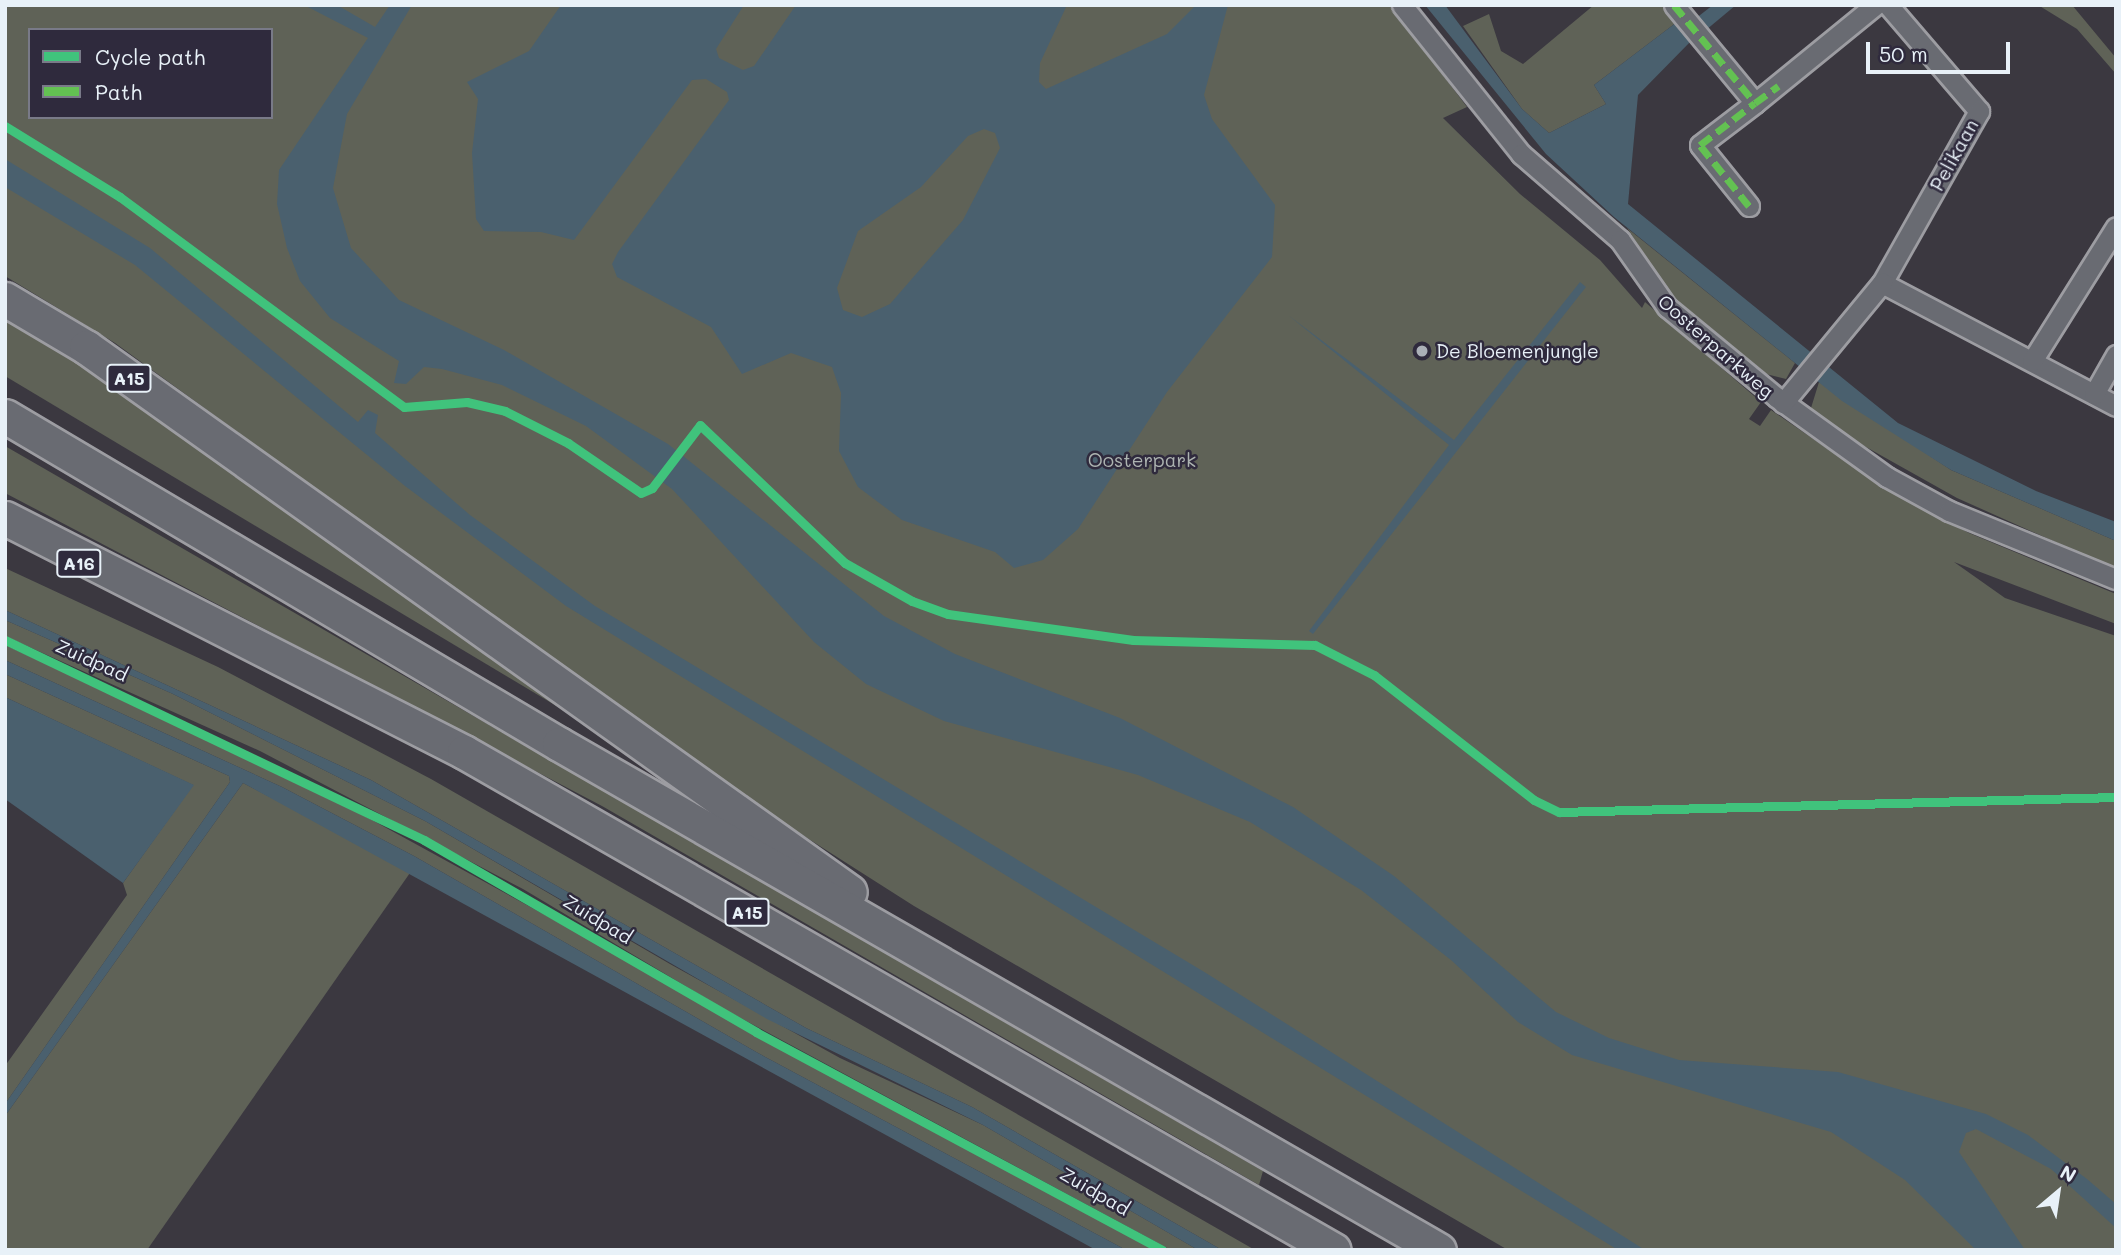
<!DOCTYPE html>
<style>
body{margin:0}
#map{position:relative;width:2121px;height:1255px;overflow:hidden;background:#3b3840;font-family:Mali,sans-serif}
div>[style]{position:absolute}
.green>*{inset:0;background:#5f6257}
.water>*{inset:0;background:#4a606e}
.roads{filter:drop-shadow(2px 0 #9d9da2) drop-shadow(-2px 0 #9d9da2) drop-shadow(0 2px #9d9da2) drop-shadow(0 -2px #9d9da2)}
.street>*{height:19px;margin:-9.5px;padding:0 9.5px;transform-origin:9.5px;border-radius:9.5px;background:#696b72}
.highway>*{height:33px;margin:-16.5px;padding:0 16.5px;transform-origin:16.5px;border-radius:16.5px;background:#696b72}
.quiet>*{height:7px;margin-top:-3.5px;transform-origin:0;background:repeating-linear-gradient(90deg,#63c152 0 14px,transparent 0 21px)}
.cycleway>*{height:9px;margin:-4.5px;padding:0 4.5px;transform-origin:4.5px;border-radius:4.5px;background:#40c37c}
.dots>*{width:19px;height:19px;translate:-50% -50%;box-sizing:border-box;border:4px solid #2f2a3d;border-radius:50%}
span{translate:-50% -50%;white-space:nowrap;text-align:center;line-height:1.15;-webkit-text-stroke:5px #2f2a3d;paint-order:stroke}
.shield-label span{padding:2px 5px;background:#2f2a3d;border:2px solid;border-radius:5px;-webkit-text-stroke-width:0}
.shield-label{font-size:18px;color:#e8f1f8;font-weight:700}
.street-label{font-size:19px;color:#e8f1f8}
.poi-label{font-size:19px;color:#e8f1f8}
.left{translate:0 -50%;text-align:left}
.park-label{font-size:19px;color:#adb4b1}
.frame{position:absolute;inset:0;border:7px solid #e8f1f8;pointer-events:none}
.legend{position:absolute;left:28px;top:28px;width:245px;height:91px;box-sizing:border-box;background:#2f2a3d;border:2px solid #797a88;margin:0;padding:9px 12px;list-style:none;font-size:21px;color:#e8f1f8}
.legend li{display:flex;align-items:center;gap:14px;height:35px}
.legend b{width:35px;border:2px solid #797a88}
.north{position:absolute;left:2023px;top:1157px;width:70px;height:70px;-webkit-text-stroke:5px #2f2a3d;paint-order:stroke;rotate:29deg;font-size:19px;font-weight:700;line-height:28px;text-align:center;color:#e8f1f8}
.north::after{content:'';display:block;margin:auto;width:24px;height:32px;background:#e8f1f8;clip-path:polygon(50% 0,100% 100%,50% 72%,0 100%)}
.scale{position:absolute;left:1866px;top:42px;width:144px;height:32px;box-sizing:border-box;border:4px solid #e8f1f8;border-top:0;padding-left:9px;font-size:21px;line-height:24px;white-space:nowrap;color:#e8f1f8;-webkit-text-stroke:5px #2f2a3d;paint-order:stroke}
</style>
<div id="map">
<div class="green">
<i style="clip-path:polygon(evenodd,5px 5px,1390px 5px,1467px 107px,1443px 118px,1520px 194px,1600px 260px,1642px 308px,1645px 302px,1761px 402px,1749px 419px,1760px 426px,1771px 410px,1886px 489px,1969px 533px,2116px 594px,2116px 624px,1954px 562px,2005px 598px,2116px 636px,2116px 1250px,1508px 1250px,914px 906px,716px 780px,115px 343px,5px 276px,5px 5px,30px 30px,271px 30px,271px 117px,30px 117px,30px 30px)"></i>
<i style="clip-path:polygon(1594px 5px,1662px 5px,1677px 22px,1594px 85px,1606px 104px,1549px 133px,1522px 109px,1463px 26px,1489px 14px,1501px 51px,1523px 64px)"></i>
<i style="clip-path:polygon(2038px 5px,2072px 5px,2116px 58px,2116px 74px,2077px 29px)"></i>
<i style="clip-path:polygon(1627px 228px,1795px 363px,1786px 379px,1762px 373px,1679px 306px)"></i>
<i style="clip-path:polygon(5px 318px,107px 379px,645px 759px,5px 376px)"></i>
<i style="clip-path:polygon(1819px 382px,1951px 470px,2116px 541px,2116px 569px,1957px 498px,1850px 438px,1811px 408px)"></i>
<i style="clip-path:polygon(5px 446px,1263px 1171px,1259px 1185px,602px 806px,5px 493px)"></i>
<i style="clip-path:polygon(5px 568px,218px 667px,431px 779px,1255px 1250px,1222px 1250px,972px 1107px,806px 1028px,371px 780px,5px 610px)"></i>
<i style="clip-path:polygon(5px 620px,173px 694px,425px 821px,670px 964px,840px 1058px,983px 1125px,1198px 1250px,1171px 1250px,724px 1009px,523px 889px,260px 751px,5px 636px)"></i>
<i style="clip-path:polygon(5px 645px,288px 774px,1156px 1250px,1126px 1250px,758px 1053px,414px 856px,282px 787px,5px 660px)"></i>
<i style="clip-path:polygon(5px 674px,229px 776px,230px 782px,5px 1104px,5px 1066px,127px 895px,123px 883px,193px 785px,5px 697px)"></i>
<i style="clip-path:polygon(243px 783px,412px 870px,147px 1250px,5px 1250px,5px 1116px)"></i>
</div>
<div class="water">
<i style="clip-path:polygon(304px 5px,337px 5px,375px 27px,390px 5px,412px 5px,347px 114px,333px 188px,351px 248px,399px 300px,504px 350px,668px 444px,884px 616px,955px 654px,1120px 718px,1293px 807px,1394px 876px,1556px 1012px,1609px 1038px,1679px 1060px,1838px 1072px,1986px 1114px,2028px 1135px,2087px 1179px,2116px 1204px,2116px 1228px,2051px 1169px,1976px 1129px,1966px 1133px,1959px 1152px,2025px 1250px,1976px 1250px,1905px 1180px,1831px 1132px,1572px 1055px,1518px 1022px,1451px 960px,1361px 890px,1250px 822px,1138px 775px,944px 721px,866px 684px,814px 642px,672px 489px,586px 426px,502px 385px,442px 369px,424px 367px,406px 384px,394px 383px,399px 361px,330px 318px,300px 281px,287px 248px,277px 204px,279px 170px,368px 38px)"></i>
<i style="clip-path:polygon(evenodd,561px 5px,744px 5px,716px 49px,719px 58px,743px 70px,754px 66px,796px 5px,1067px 5px,1040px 63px,1039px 82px,1046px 89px,1167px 34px,1196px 5px,1228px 5px,1204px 95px,1212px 119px,1275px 205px,1272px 257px,1167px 392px,1078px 529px,1043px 560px,1014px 568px,995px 552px,902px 520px,858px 487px,839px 451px,841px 393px,832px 367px,791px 353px,742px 374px,711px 327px,617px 277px,612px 264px,618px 252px,729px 100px,727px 92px,706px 79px,692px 80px,574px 240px,541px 232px,484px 231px,476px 219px,472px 153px,478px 99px,467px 82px,529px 51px,561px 5px,984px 129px,995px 133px,1000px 148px,963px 220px,890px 304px,862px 317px,843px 310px,837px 288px,858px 231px,921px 187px,968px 136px,984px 129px)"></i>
<i style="clip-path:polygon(1425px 5px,1445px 5px,1522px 109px,1549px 133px,1606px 104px,1594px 85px,1677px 22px,1692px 40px,1638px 95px,1628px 204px,1898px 423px,2036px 491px,2116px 522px,2116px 541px,1951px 470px,1842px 401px,1614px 217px,1546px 154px)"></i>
<i style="clip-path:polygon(1713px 5px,1736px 5px,1706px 30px,1695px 19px)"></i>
<i style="clip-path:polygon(5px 159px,150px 248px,358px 422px,368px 410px,378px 415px,375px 433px,470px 515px,595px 606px,1206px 973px,1645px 1250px,1618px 1250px,566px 606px,405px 486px,135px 265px,5px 187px)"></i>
<i style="clip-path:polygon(1580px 282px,1586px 287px,1313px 634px,1309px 631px,1449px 445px,1288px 315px,1454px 440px)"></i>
<i style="clip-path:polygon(5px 610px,371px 780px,806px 1028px,972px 1107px,1222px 1250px,1198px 1250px,983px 1125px,767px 1019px,425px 821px,173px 694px,5px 620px)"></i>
<i style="clip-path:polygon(5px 660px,282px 787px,414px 856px,758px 1053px,1126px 1250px,1096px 1250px,243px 783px,5px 1116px,5px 1104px,230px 782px,229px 776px,5px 674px)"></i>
<i style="clip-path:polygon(5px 697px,194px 785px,123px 883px,5px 799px)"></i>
</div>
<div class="roads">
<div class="street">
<i style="left:1402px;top:5px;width:191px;rotate:51.4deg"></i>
<i style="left:1521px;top:154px;width:131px;rotate:41deg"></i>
<i style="left:1620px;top:240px;width:82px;rotate:55deg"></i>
<i style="left:1667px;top:307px;width:141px;rotate:39.5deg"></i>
<i style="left:1776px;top:397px;width:137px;rotate:35.8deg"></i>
<i style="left:1887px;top:477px;width:71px;rotate:28.7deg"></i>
<i style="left:1949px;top:511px;width:180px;rotate:22.2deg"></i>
<i style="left:1674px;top:5px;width:127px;rotate:50.4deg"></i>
<i style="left:1755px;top:103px;width:155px;rotate:-39.2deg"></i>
<i style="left:1888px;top:5px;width:140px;rotate:49.4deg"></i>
<i style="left:1979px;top:111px;width:197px;rotate:119.4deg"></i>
<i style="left:1882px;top:283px;width:264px;rotate:27.7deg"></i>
<i style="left:1749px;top:206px;width:78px;rotate:-128.8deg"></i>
<i style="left:1700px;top:145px;width:69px;rotate:-37.4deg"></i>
<i style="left:2032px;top:361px;width:158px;rotate:-57.9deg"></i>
<i style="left:2094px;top:394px;width:45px;rotate:-60.6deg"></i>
<i style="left:1783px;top:403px;width:156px;rotate:-50.5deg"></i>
</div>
<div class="highway">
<i style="left:5px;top:299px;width:94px;rotate:30.7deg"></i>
<i style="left:86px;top:347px;width:938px;rotate:35.5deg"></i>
<i style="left:5px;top:416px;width:644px;rotate:30.63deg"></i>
<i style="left:559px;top:744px;width:1015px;rotate:29.9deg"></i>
<i style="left:5px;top:518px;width:515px;rotate:27.01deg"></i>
<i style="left:464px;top:752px;width:1002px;rotate:29.79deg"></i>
</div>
</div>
<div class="quiet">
<i style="left:1674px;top:5px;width:127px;rotate:50.4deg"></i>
<i style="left:1755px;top:103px;width:29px;rotate:-36deg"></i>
<i style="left:1749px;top:206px;width:78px;rotate:-128.8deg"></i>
<i style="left:1700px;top:145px;width:69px;rotate:-37.4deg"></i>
</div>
<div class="cycleway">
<i style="left:5px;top:126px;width:135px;rotate:31.7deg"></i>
<i style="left:120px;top:197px;width:353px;rotate:36.5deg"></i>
<i style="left:404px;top:407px;width:63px;rotate:-4.5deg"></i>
<i style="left:467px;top:402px;width:39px;rotate:13deg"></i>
<i style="left:505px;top:411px;width:71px;rotate:26.9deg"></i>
<i style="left:568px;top:443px;width:88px;rotate:34.4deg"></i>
<i style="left:641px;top:493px;width:12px;rotate:-24deg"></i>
<i style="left:652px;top:488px;width:79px;rotate:-52.7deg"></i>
<i style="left:700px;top:425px;width:200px;rotate:43.6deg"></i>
<i style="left:845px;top:563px;width:77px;rotate:29.6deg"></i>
<i style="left:912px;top:601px;width:38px;rotate:20deg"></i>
<i style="left:948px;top:614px;width:187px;rotate:8deg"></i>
<i style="left:1133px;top:640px;width:182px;rotate:1.6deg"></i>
<i style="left:1315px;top:645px;width:66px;rotate:27deg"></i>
<i style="left:1374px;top:675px;width:203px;rotate:38deg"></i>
<i style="left:1534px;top:800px;width:28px;rotate:26deg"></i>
<i style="left:1559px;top:812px;width:557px;rotate:-1.54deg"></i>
<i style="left:5px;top:640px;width:464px;rotate:25.5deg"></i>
<i style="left:424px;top:840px;width:384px;rotate:30deg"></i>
<i style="left:756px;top:1032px;width:461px;rotate:28.2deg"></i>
</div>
<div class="dots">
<i style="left:1422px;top:351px;background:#abb0b8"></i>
</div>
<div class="shield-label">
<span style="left:129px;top:378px">A15</span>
<span style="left:79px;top:563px">A16</span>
<span style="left:747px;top:912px">A15</span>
</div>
<div class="street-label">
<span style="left:1954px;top:155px;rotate:-61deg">Pelikaan</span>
<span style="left:1716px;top:346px;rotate:41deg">Oosterparkweg</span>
<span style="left:92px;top:660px;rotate:24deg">Zuidpad</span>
<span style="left:598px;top:919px;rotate:31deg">Zuidpad</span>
<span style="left:1095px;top:1191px;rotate:30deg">Zuidpad</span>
</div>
<div class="poi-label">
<span class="left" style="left:1436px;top:351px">De Bloemenjungle</span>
</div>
<div class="park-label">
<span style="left:1142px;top:460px">Oosterpark</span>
</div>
<div class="frame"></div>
<ul class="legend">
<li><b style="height:9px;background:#40c37c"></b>Cycle path</li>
<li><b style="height:9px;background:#63c152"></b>Path</li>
</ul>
<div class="north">N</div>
<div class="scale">50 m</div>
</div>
